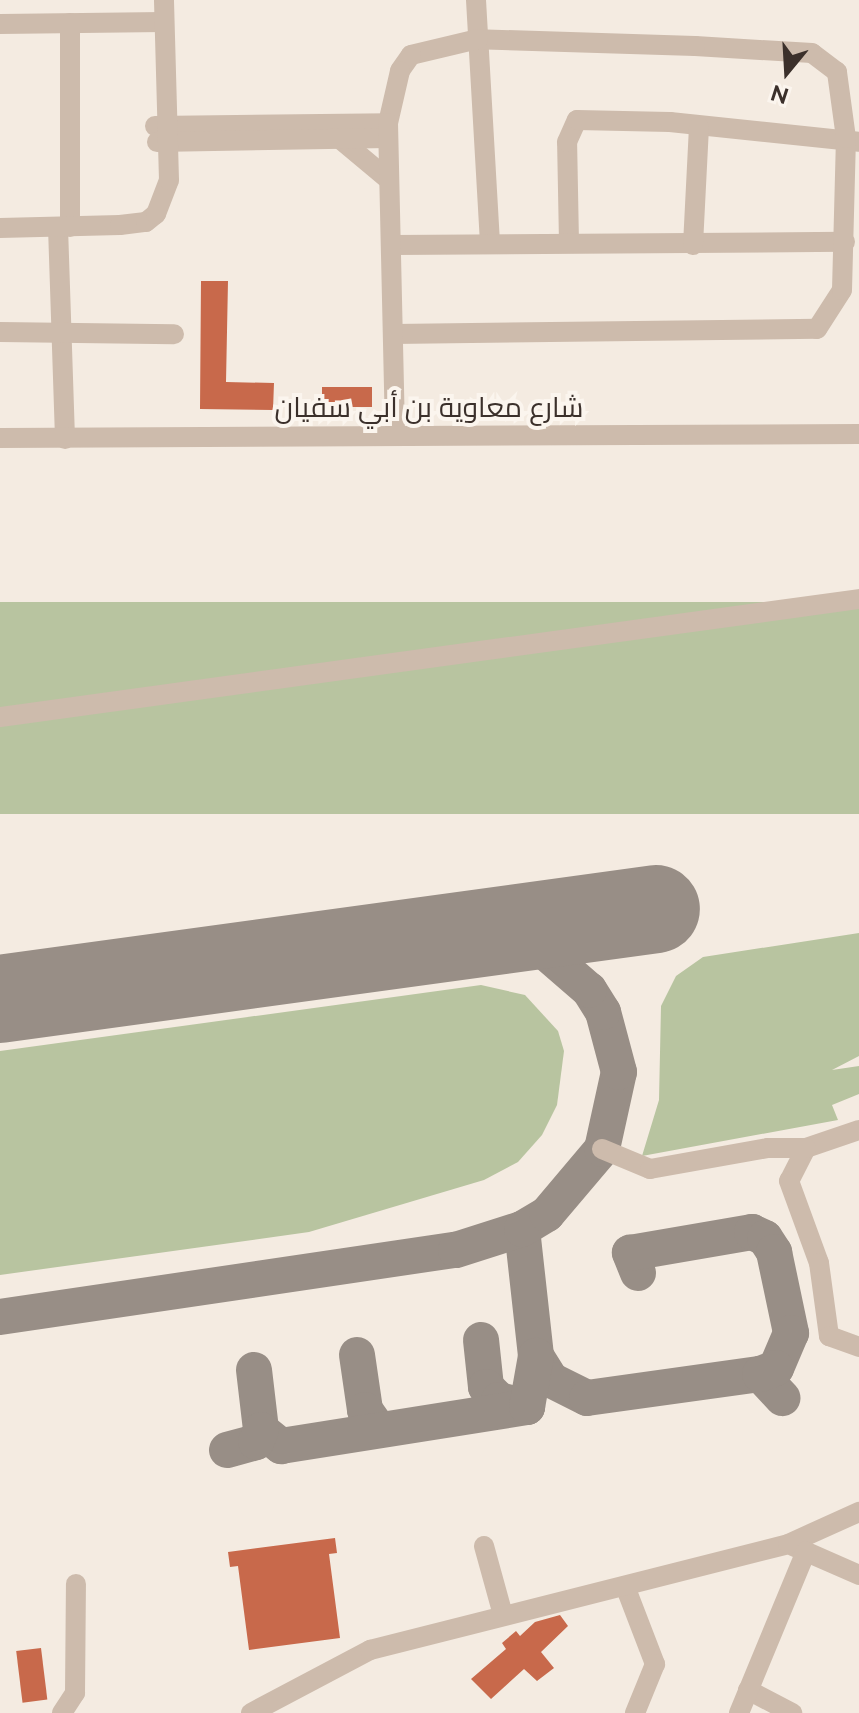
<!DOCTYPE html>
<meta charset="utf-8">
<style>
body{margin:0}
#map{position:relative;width:859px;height:1713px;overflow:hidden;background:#f4ebe1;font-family:Raleway,Cairo,sans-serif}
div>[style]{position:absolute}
.green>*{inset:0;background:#b8c4a0;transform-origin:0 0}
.taxiway>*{height:36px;margin:-18px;padding:0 18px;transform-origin:18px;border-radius:18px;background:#988e86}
.runway>*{height:88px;margin:-44px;padding:0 44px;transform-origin:44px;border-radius:44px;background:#988e86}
.building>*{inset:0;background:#c8694b;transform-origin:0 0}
.minor>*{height:20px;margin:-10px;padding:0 10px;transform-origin:10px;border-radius:10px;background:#cdbbac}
span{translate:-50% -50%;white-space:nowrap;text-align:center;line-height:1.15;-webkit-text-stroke:8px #fbf5ee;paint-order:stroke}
.street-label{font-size:28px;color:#3b302b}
.north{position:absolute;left:747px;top:32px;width:80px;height:80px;-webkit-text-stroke:6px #fbf5ee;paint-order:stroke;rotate:198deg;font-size:22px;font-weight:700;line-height:32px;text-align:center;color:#3b302b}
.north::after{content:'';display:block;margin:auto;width:28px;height:36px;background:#3b302b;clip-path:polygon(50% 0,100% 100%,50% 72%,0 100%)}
</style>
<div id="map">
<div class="green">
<i style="left:859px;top:602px;width:212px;height:867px;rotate:90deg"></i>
<i style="clip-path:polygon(859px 933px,859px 1056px,832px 1070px,859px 1066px,859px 1094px,832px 1105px,838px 1120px,642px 1156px,659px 1100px,661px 1006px,676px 976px,703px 957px)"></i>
<i style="clip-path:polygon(481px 985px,525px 995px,558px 1031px,564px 1051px,557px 1105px,542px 1135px,518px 1162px,484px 1180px,309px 1232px,0 1275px,0 1051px)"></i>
</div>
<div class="taxiway">
<i style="left:522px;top:1229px;width:128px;rotate:83.7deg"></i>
<i style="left:536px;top:1356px;width:28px;rotate:58deg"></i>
<i style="left:551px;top:1380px;width:40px;rotate:26.6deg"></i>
<i style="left:587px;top:1398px;width:175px;rotate:-7.9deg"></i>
<i style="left:760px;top:1374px;width:33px;rotate:47deg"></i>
<i style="left:638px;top:1273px;width:22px;rotate:-112deg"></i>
<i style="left:630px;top:1253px;width:124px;rotate:-9.8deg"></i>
<i style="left:752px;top:1232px;width:14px;rotate:25deg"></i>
<i style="left:765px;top:1238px;width:17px;rotate:57deg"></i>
<i style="left:774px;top:1252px;width:83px;rotate:78.1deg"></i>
<i style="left:791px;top:1333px;width:38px;rotate:113deg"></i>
<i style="left:776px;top:1368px;width:17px;rotate:159deg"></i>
<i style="left:0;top:1317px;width:461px;rotate:-8.4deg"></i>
<i style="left:456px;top:1250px;width:69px;rotate:-17.7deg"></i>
<i style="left:522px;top:1229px;width:29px;rotate:-31deg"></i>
<i style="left:547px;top:1214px;width:85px;rotate:-49.8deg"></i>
<i style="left:602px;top:1149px;width:79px;rotate:-77.6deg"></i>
<i style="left:619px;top:1072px;width:62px;rotate:-104.9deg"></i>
<i style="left:603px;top:1012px;width:26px;rotate:-122deg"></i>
<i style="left:589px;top:990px;width:60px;rotate:-139.1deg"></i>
<i style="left:544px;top:951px;width:70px;rotate:-166deg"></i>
<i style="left:481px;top:1340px;width:47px;rotate:83.9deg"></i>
<i style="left:486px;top:1387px;width:18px;rotate:45deg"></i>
<i style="left:499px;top:1400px;width:29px;rotate:14deg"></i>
<i style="left:357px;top:1355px;width:56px;rotate:81.7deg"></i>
<i style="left:365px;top:1410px;width:24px;rotate:55deg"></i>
<i style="left:254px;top:1370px;width:60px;rotate:83.3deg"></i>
<i style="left:261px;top:1430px;width:26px;rotate:39deg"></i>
<i style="left:281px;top:1446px;width:249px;rotate:-9deg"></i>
<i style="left:527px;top:1407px;width:52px;rotate:-80deg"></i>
<i style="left:227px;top:1450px;width:30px;rotate:-15deg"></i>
<i style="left:256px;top:1442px;width:13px;rotate:-67deg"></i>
</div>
<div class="runway">
<i style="left:0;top:999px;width:662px;rotate:-7.81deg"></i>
</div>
<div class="building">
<i style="clip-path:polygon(201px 281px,228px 281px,226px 382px,274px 383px,273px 410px,200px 409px)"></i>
<i style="left:322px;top:387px;width:50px;height:20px"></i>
<i style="clip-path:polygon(335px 1538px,337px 1553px,329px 1554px,340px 1638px,249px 1650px,238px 1566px,230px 1567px,228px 1552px)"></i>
<i style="clip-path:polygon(560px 1615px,568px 1626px,541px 1652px,554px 1668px,537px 1681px,524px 1669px,491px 1699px,471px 1679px,506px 1649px,502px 1643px,516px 1631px,520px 1636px,535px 1622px)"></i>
<i style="left:41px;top:1648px;width:52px;height:25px;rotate:83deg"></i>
</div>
<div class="minor">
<i style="left:476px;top:0;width:241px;rotate:86.7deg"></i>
<i style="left:0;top:24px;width:163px;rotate:-0.7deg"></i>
<i style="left:155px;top:126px;width:233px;rotate:-0.7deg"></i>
<i style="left:340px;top:139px;width:64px;rotate:39.9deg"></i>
<i style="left:157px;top:142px;width:231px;rotate:-1deg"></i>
<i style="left:58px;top:227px;width:212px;rotate:88.1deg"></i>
<i style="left:70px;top:227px;width:204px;rotate:-90deg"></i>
<i style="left:0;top:228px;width:120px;rotate:-1.4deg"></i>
<i style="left:120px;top:225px;width:26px;rotate:-7deg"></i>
<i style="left:146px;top:222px;width:13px;rotate:-39deg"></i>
<i style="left:156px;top:214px;width:36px;rotate:-69deg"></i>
<i style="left:169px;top:180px;width:180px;rotate:-91.6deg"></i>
<i style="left:569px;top:242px;width:100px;rotate:-91.1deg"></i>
<i style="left:567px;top:142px;width:24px;rotate:-66deg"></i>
<i style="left:577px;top:120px;width:93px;rotate:1.2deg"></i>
<i style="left:670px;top:122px;width:190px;rotate:6deg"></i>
<i style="left:394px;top:245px;width:451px;rotate:-0.4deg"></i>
<i style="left:693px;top:245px;width:118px;rotate:-87.1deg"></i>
<i style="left:0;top:332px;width:174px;rotate:0.7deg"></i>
<i style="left:394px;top:334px;width:423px;rotate:-0.7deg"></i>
<i style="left:817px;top:329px;width:46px;rotate:-57.3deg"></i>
<i style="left:842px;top:290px;width:152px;rotate:-88.5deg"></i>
<i style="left:846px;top:138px;width:67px;rotate:-97.8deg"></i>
<i style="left:837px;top:72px;width:31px;rotate:-143deg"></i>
<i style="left:812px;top:53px;width:117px;rotate:-176.6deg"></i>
<i style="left:695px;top:46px;width:217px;rotate:-178.2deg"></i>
<i style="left:478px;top:39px;width:69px;rotate:166.6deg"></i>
<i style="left:411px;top:55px;width:19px;rotate:125deg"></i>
<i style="left:400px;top:71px;width:53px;rotate:103deg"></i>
<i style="left:388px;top:123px;width:312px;rotate:88.7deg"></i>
<i style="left:0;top:438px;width:859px;rotate:-0.27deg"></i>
<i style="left:0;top:717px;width:867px;rotate:-7.82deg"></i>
<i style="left:859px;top:1130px;width:56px;rotate:161.2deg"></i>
<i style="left:806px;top:1148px;width:37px;rotate:117deg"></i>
<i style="left:789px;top:1181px;width:87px;rotate:69.9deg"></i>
<i style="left:819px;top:1263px;width:74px;rotate:82.2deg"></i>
<i style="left:829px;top:1336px;width:32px;rotate:20deg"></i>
<i style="left:602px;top:1149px;width:52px;rotate:22.6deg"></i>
<i style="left:650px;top:1169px;width:120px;rotate:-10.1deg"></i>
<i style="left:768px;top:1148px;width:38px"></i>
<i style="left:484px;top:1546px;width:72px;rotate:74.6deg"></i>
<i style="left:793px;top:1546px;width:72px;rotate:23.7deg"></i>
<i style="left:625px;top:1586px;width:84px;rotate:69deg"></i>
<i style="left:655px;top:1664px;width:53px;rotate:112.2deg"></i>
<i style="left:748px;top:1690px;width:50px;rotate:27.6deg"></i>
<i style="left:62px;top:1713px;width:24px;rotate:-57deg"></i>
<i style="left:75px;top:1693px;width:109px;rotate:-89.5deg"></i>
<i style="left:251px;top:1713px;width:135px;rotate:-27.9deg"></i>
<i style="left:370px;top:1650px;width:431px;rotate:-14.2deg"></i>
<i style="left:788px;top:1544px;width:78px;rotate:-24.3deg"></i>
<i style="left:739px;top:1713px;width:175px;rotate:-67.5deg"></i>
</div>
<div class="street-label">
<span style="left:429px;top:408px">شارع معاوية بن أبي سفيان</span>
</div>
<div class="north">N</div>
</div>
